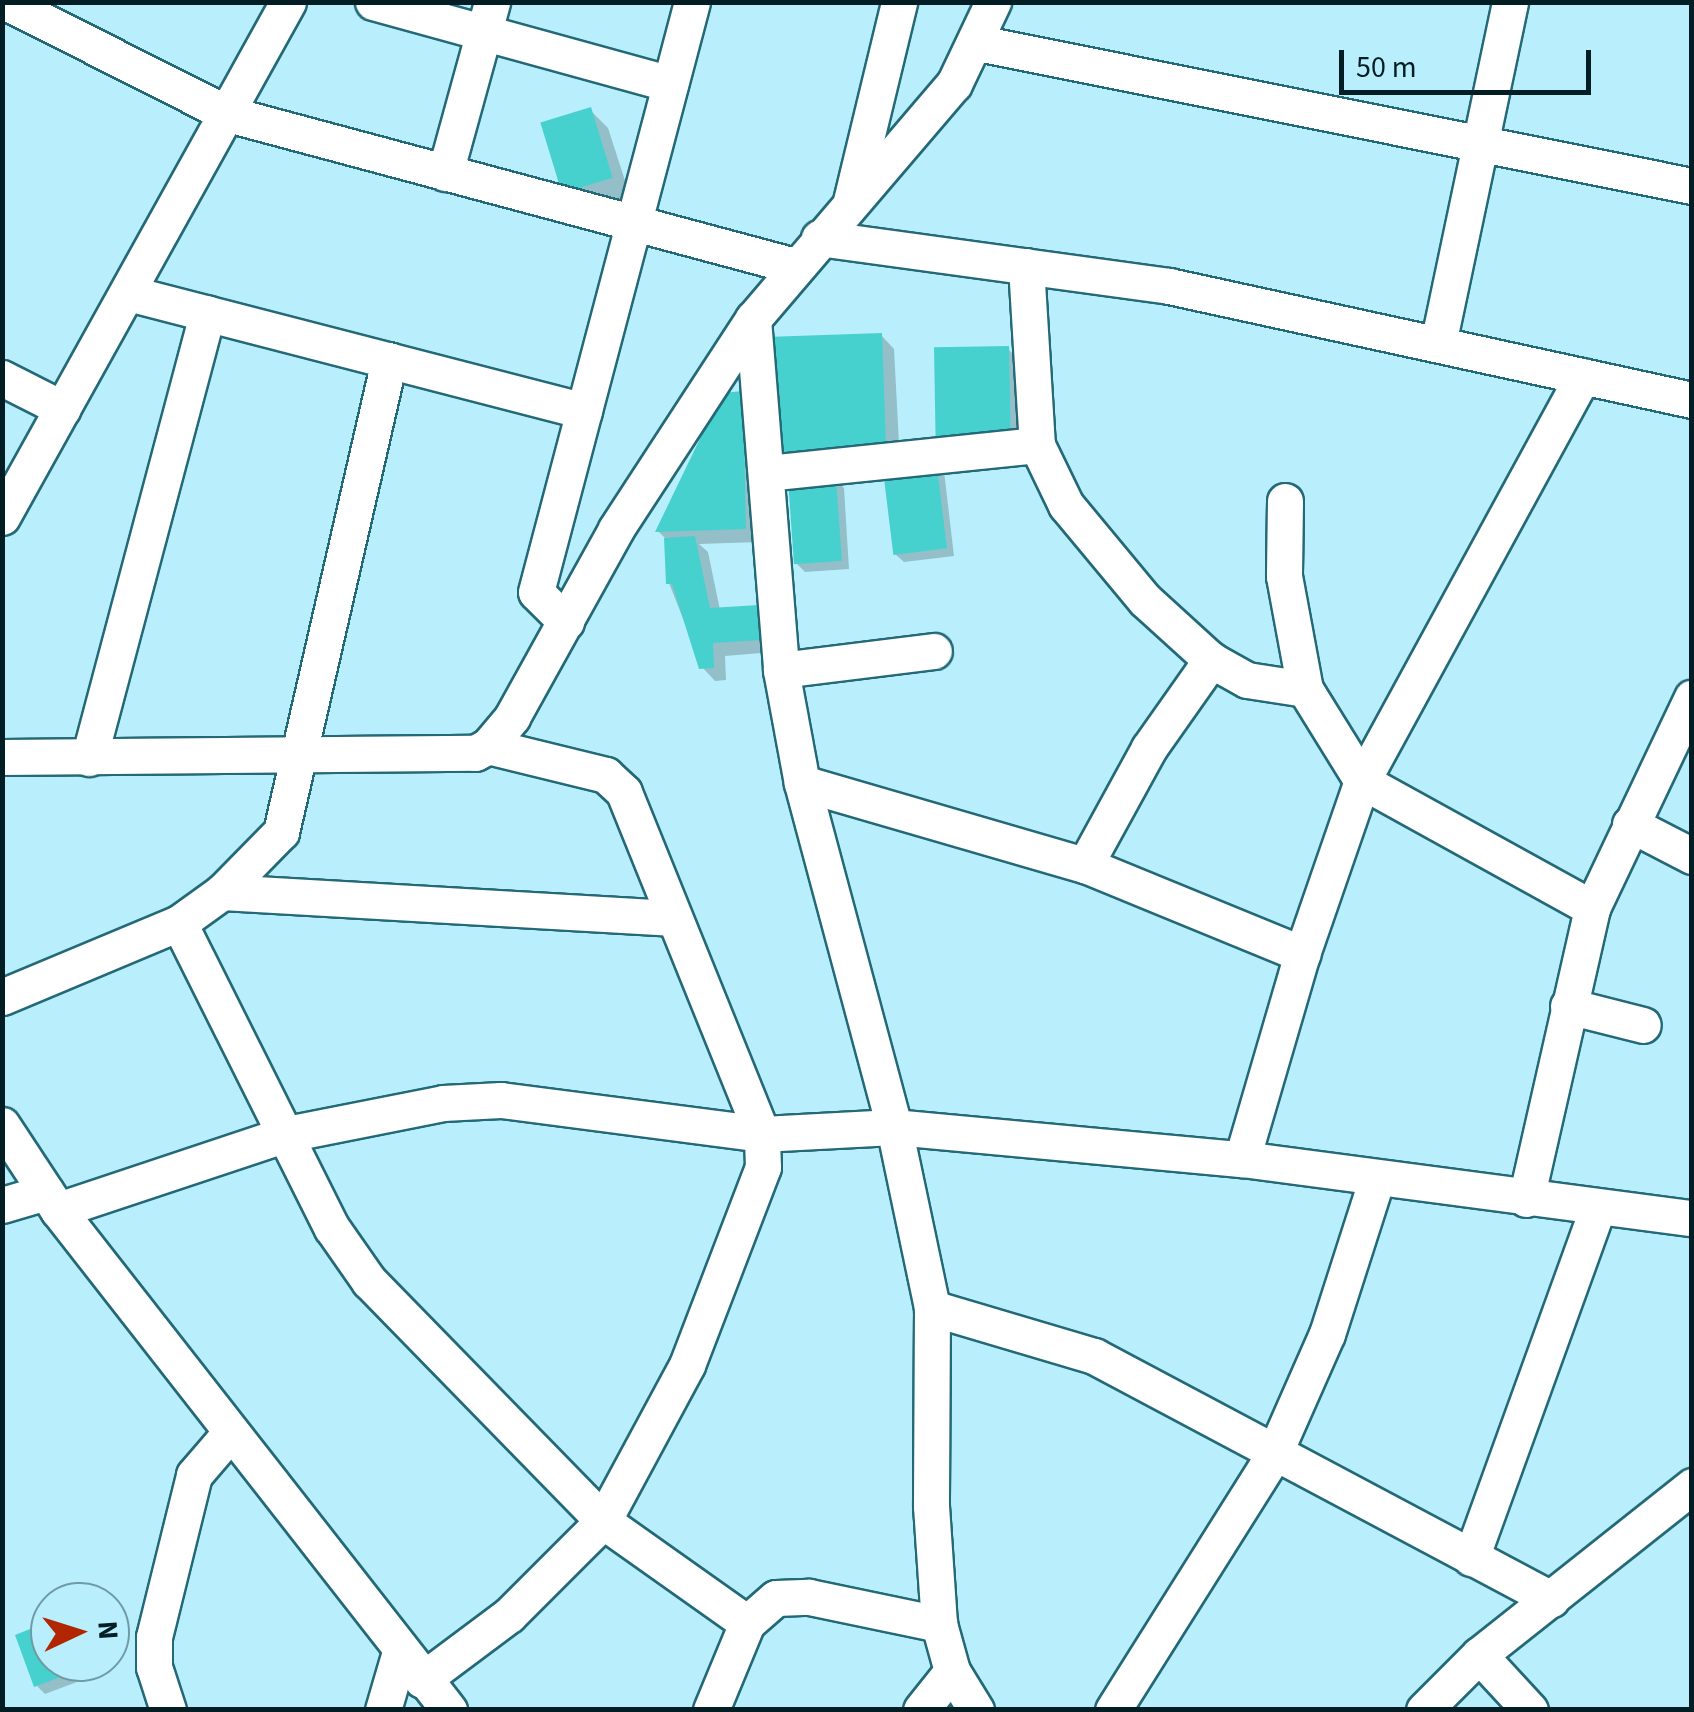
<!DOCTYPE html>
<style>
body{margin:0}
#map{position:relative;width:1694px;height:1712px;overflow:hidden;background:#b9effc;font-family:"Source Sans 3",sans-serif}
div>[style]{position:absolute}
.shadow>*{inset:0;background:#0003}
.building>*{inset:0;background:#46d1cf;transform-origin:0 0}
.roads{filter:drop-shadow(2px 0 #236977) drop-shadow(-2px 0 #236977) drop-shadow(0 2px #236977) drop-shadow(0 -2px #236977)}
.minor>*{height:35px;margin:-17.5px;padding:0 17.5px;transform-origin:17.5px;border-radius:17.5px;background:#fff}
span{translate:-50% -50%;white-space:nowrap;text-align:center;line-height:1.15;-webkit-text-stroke:10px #b9effc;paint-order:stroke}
.frame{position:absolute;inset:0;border:5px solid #021d23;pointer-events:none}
.north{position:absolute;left:30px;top:1582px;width:100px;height:100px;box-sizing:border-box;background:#b9effc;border:2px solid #709ba5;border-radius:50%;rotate:86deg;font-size:28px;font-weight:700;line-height:40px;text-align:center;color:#021d23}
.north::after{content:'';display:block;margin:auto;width:35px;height:45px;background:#b12500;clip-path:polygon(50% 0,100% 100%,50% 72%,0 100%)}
.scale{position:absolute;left:1339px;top:50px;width:252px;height:45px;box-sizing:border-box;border:5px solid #021d23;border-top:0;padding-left:12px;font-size:30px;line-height:35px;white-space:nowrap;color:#021d23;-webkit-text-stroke:8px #b9effc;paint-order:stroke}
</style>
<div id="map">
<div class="shadow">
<i style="clip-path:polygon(590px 110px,608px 128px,630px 196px,583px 211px,565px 192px)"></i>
<i style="clip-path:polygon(881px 335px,894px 349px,900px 462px,794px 467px)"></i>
<i style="clip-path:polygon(1008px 349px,1022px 363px,1023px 448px,953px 450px,939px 436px)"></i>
<i style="clip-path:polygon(742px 393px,759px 542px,699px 544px,708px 552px,720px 610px,758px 607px,774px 652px,725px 656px,726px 680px,715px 681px,702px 667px,669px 583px,667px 540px,658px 531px)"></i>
<i style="clip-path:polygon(884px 469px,944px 471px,954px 556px,904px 562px,895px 554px)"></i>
<i style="clip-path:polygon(835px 479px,844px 488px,849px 569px,805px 572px,796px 563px)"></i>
<i style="clip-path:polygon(50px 1624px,50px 1662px,106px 1662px,109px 1670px,45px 1694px,37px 1686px)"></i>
</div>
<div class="building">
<i style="left:591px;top:107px;width:74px;height:53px;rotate:73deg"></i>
<i style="left:882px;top:333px;width:116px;height:109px;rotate:88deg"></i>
<i style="left:1009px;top:346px;width:90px;height:75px;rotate:89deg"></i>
<i style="clip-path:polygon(743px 391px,746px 529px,655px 532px,722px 393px)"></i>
<i style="left:936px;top:459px;width:90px;height:54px;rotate:83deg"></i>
<i style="left:836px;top:477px;width:84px;height:48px;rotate:86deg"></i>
<i style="clip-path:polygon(695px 536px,710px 608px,759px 605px,762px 640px,713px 643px,714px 668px,699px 669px,672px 584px,666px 584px,664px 538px)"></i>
<i style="clip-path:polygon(50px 1621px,50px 1662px,100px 1662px,34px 1687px,15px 1635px)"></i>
</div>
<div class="roads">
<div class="minor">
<i style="left:6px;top:2px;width:249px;rotate:26.8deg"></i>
<i style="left:228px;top:114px;width:587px;rotate:15.01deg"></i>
<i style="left:373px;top:2px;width:308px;rotate:15.4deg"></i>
<i style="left:978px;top:43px;width:728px;rotate:11.33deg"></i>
<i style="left:445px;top:173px;width:177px;rotate:-74.6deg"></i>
<i style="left:851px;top:201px;width:205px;rotate:-76.4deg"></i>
<i style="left:819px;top:238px;width:353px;rotate:7.8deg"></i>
<i style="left:1169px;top:286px;width:535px;rotate:12.3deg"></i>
<i style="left:1026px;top:266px;width:179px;rotate:86.5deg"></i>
<i style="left:1037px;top:445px;width:67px;rotate:64.2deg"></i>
<i style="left:1066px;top:505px;width:124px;rotate:50.3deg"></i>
<i style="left:1145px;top:600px;width:89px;rotate:42.3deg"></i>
<i style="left:1211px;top:660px;width:41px;rotate:29.1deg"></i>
<i style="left:1247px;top:680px;width:59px;rotate:8.8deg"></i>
<i style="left:128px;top:293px;width:471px;rotate:14.5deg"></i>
<i style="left:753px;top:319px;width:352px;rotate:85.4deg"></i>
<i style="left:781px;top:670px;width:115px;rotate:79.5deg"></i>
<i style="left:802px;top:783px;width:356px;rotate:75deg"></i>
<i style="left:894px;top:1127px;width:185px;rotate:78.1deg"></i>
<i style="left:932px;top:1308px;width:198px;rotate:90.3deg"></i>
<i style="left:931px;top:1506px;width:118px;rotate:86.1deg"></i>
<i style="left:939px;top:1624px;width:49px;rotate:74.5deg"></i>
<i style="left:952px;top:1671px;width:46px;rotate:58.4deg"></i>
<i style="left:1438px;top:344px;width:349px;rotate:-78.1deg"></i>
<i style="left:2px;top:378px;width:68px;rotate:26.9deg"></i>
<i style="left:766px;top:473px;width:272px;rotate:-5.9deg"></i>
<i style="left:1285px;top:501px;width:75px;rotate:90.8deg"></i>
<i style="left:1284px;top:576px;width:115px;rotate:79.5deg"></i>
<i style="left:1305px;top:689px;width:108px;rotate:58.2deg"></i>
<i style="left:1362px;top:781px;width:263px;rotate:28.9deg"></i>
<i style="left:2px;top:517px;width:589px;rotate:-60.95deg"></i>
<i style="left:566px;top:622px;width:42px;rotate:-135deg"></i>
<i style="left:536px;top:592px;width:610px;rotate:-75.19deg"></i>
<i style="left:781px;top:670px;width:154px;rotate:-7.1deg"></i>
<i style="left:2px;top:757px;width:473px;rotate:-0.5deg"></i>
<i style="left:475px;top:753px;width:15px;rotate:-28deg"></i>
<i style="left:488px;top:746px;width:38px;rotate:-50deg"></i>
<i style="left:512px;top:717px;width:215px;rotate:-61deg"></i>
<i style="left:616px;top:529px;width:251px;rotate:-56.9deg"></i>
<i style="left:753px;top:319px;width:309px;rotate:-49.5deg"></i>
<i style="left:954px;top:84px;width:91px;rotate:-64.6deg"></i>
<i style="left:89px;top:758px;width:460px;rotate:-75.1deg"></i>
<i style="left:802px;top:783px;width:295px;rotate:16.2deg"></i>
<i style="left:1085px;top:865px;width:235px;rotate:22.3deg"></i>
<i style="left:1630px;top:824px;width:70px;rotate:27.3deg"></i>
<i style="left:1085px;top:865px;width:133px;rotate:-61.3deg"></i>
<i style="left:1149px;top:748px;width:108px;rotate:-54.8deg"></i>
<i style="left:222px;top:892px;width:449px;rotate:3.3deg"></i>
<i style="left:179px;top:923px;width:341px;rotate:63.4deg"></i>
<i style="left:332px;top:1228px;width:65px;rotate:55.1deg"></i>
<i style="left:369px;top:1281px;width:335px;rotate:45.7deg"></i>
<i style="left:603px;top:1521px;width:176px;rotate:35.3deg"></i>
<i style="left:2px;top:997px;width:192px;rotate:-22.7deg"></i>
<i style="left:179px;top:923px;width:53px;rotate:-35.8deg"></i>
<i style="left:222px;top:892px;width:84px;rotate:-45.5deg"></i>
<i style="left:281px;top:832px;width:484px;rotate:-77.1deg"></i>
<i style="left:1568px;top:1006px;width:77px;rotate:14.2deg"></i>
<i style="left:2px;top:1125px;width:102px;rotate:56.6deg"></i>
<i style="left:58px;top:1210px;width:635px;rotate:51.97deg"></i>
<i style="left:1242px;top:1159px;width:214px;rotate:-73.7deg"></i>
<i style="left:1302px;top:954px;width:183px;rotate:-70.9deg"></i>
<i style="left:1362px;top:781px;width:461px;rotate:-61.4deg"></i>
<i style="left:1526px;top:1199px;width:298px;rotate:-77.2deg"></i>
<i style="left:1592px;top:908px;width:233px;rotate:-64.6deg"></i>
<i style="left:2px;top:1205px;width:46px;rotate:-16.5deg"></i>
<i style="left:58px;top:1210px;width:241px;rotate:-18.4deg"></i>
<i style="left:287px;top:1134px;width:159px;rotate:-11.2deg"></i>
<i style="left:443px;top:1103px;width:58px;rotate:-3deg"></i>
<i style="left:501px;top:1100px;width:263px;rotate:7.4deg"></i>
<i style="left:762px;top:1134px;width:132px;rotate:-3deg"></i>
<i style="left:894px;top:1127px;width:349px;rotate:5.3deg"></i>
<i style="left:1242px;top:1159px;width:454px;rotate:7.5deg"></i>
<i style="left:932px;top:1308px;width:169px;rotate:16.5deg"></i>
<i style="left:1094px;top:1356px;width:518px;rotate:28deg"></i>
<i style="left:1471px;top:1558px;width:373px;rotate:-70.1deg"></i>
<i style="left:1479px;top:1655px;width:75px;rotate:47.2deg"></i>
<i style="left:422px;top:1680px;width:109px;rotate:-36.8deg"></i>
<i style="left:509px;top:1615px;width:133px;rotate:-45deg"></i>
<i style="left:603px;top:1521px;width:177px;rotate:-61.7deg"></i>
<i style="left:687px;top:1365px;width:212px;rotate:-69deg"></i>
<i style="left:763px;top:1167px;width:33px;rotate:-92deg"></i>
<i style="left:762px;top:1134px;width:369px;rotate:-112deg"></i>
<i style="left:624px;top:792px;width:25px;rotate:-137deg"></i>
<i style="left:606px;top:775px;width:122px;rotate:-166.2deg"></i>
<i style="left:168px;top:1710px;width:45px;rotate:-108deg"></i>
<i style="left:154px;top:1667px;width:30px;rotate:-90deg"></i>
<i style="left:154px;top:1637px;width:167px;rotate:-76.1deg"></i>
<i style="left:194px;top:1475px;width:55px;rotate:-49.4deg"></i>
<i style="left:383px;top:1710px;width:60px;rotate:-73.7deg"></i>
<i style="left:711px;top:1710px;width:94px;rotate:-67.5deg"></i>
<i style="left:747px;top:1623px;width:38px;rotate:-41deg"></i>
<i style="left:776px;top:1598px;width:33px;rotate:-2deg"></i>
<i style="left:809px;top:1597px;width:133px;rotate:11.7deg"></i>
<i style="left:921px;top:1710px;width:50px;rotate:-51.5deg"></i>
<i style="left:1113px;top:1710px;width:302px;rotate:-57.8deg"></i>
<i style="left:1274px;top:1454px;width:131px;rotate:-66.2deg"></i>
<i style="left:1327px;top:1334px;width:164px;rotate:-72.2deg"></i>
<i style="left:1424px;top:1710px;width:78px;rotate:-45deg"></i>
<i style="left:1479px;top:1655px;width:272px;rotate:-38.4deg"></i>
</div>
</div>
<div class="frame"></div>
<div class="north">N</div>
<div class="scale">50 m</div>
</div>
